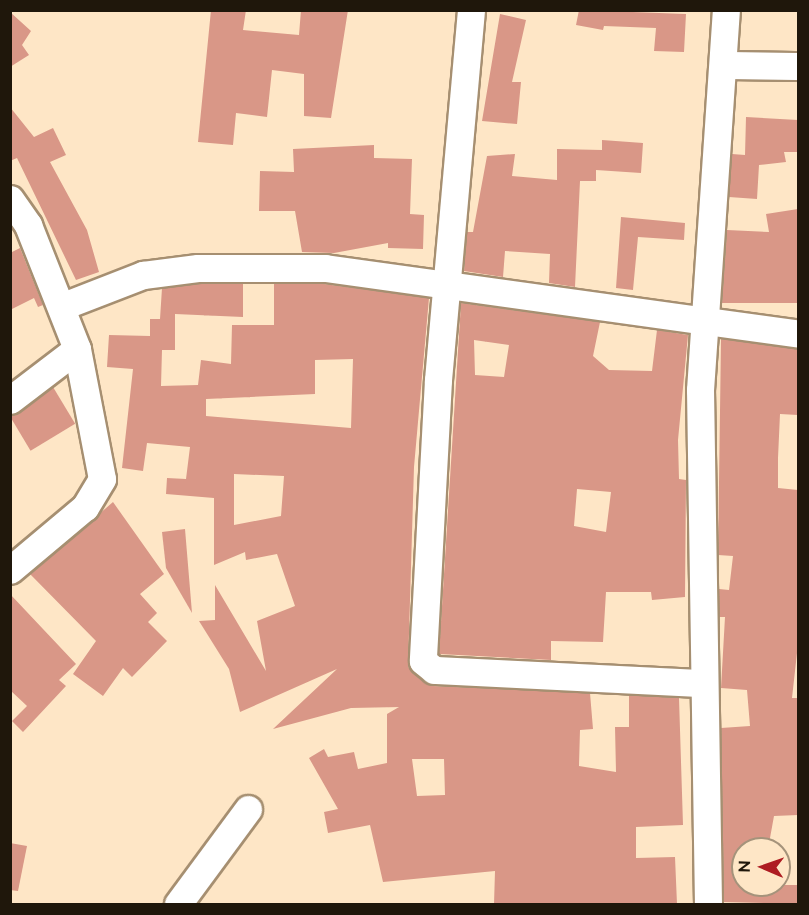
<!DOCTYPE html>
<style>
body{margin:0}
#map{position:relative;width:809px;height:915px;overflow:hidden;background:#fee6c6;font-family:Raleway,sans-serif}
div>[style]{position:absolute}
.building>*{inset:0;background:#d99787;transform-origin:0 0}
.roads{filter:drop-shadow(2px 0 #a68f71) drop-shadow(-2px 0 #a68f71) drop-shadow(0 2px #a68f71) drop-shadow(0 -2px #a68f71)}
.minor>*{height:27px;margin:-13.5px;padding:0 13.5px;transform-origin:13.5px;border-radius:13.5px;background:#fff}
span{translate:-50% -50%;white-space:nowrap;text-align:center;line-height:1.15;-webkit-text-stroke:6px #fee6c6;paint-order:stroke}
.frame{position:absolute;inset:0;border:12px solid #1f170b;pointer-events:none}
.north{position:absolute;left:731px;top:837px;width:60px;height:60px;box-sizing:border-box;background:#fee6c6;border:2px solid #a5937b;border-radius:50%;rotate:272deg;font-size:16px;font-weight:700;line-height:24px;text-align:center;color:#1f170b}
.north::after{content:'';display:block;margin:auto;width:21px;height:27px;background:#ae1c22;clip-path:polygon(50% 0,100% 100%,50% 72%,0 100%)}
</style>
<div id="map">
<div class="building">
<i style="clip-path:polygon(211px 10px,246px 10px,243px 30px,299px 35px,301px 10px,348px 10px,331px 118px,304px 116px,304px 74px,272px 70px,267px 117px,236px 113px,233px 145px,198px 142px)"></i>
<i style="clip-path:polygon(579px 10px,686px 14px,684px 52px,654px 51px,656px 28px,604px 26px,603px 30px,576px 25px)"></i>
<i style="clip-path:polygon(10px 12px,31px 31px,22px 45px,29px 55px,10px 67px)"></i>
<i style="clip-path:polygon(500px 14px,526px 20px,512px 82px,521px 82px,517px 124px,482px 121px)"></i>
<i style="clip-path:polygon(10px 107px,34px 137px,53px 128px,66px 155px,50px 162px,87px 230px,99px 272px,76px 280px,17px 158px,10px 161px)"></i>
<i style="clip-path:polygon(746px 117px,798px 120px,798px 152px,784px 152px,786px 162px,759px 165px,757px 199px,729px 197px,732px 154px,745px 155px)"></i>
<i style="clip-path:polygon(602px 140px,643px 143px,641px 173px,596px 170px,596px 181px,580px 181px,575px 287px,549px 283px,550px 254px,505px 251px,503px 277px,464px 271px,467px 232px,473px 232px,487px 156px,515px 154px,512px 176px,557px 180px,557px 149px,602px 150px)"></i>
<i style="clip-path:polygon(374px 145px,374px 158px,412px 159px,410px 214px,424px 215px,423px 249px,388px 248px,388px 243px,334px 253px,302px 252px,295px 211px,259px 211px,260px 171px,294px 172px,293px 149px)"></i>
<i style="clip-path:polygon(798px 209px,798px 303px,722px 303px,727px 230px,769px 232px,766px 214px)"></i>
<i style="clip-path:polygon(621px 217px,685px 223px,684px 240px,638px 237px,633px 290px,616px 288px)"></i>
<i style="clip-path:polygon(20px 248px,43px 305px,38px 307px,34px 298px,10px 310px,10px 253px)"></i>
<i style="clip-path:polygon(evenodd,199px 284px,243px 284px,243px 317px,175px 314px,175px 350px,162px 350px,161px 386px,198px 385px,201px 360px,231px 364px,232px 325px,274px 325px,274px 284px,324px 284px,429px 298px,414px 467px,408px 667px,433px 686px,590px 693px,593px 729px,580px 730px,579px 766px,616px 772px,615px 727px,629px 727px,629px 695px,679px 698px,683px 825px,636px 827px,636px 858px,675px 857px,677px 904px,494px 904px,495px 871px,383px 882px,370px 825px,328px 833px,324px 812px,338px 809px,309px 758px,324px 749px,328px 757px,354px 752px,358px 769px,387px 763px,387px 714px,399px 707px,351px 708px,273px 729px,337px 669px,240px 712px,229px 669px,199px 621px,215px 620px,215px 585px,266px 671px,257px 621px,295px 606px,277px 554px,246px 560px,245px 552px,214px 565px,214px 498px,166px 494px,167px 478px,186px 479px,190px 447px,147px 443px,143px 471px,122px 468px,133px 369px,107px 367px,109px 335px,150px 336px,150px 319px,160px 319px,162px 288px,199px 284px,353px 359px,351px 428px,206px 416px,206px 399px,315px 394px,315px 360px,353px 359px,199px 284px,234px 474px,284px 476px,281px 516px,234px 525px,234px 474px,199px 284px,412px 759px,444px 759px,445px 795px,417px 796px,412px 759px)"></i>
<i style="clip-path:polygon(evenodd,461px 303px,600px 322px,593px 356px,609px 370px,652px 371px,657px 330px,688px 335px,678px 440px,679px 479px,686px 480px,685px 597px,652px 600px,651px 592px,606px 592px,603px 642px,551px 641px,551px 660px,439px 654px,461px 303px,474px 340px,509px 345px,504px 377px,475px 375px,474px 340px,461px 303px,577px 489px,611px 492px,606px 532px,574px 526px,577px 489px)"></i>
<i style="clip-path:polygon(721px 339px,798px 349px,798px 415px,780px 414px,778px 458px,778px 488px,798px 490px,798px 644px,792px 698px,798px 698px,798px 815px,774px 816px,768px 849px,743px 849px,743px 885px,798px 885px,798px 904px,724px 902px,721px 728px,750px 726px,747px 690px,721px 688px,725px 617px,719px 617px,719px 589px,729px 590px,733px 556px,718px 555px)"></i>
<i style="left:53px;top:387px;width:43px;height:52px;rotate:59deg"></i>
<i style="clip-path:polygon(113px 502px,164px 574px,140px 594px,157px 613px,148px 622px,167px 641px,132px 677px,123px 668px,103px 696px,73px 674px,96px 641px,30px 574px)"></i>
<i style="clip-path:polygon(185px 529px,192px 613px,166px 568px,162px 532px)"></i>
<i style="clip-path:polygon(10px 594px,76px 664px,59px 680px,66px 686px,23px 732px,12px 721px,27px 706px,10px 690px)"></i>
<i style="clip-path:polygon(10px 843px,27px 846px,18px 891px,10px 890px)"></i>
</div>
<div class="roads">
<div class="minor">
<i style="left:471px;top:10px;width:371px;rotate:95.1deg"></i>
<i style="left:438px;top:380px;width:281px;rotate:93.1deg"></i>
<i style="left:423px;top:661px;width:14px;rotate:39deg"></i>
<i style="left:434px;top:670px;width:267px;rotate:2.8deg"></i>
<i style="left:725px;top:65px;width:73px;rotate:0.8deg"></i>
<i style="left:10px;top:199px;width:32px;rotate:55deg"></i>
<i style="left:28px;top:225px;width:133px;rotate:68.4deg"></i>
<i style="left:77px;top:349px;width:132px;rotate:79.1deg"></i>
<i style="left:102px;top:479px;width:33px;rotate:121deg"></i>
<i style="left:85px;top:507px;width:98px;rotate:140deg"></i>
<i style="left:63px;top:306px;width:86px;rotate:-21.2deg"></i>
<i style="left:143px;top:275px;width:55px;rotate:-7.3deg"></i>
<i style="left:198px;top:268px;width:127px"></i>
<i style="left:325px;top:268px;width:478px;rotate:7.9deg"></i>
<i style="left:10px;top:400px;width:84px;rotate:-37.3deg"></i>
<i style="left:178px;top:904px;width:118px;rotate:-53.6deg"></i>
<i style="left:708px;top:904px;width:514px;rotate:-90.89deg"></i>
<i style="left:700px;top:390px;width:381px;rotate:-86.1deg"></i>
</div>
</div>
<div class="frame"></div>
<div class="north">N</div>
</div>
